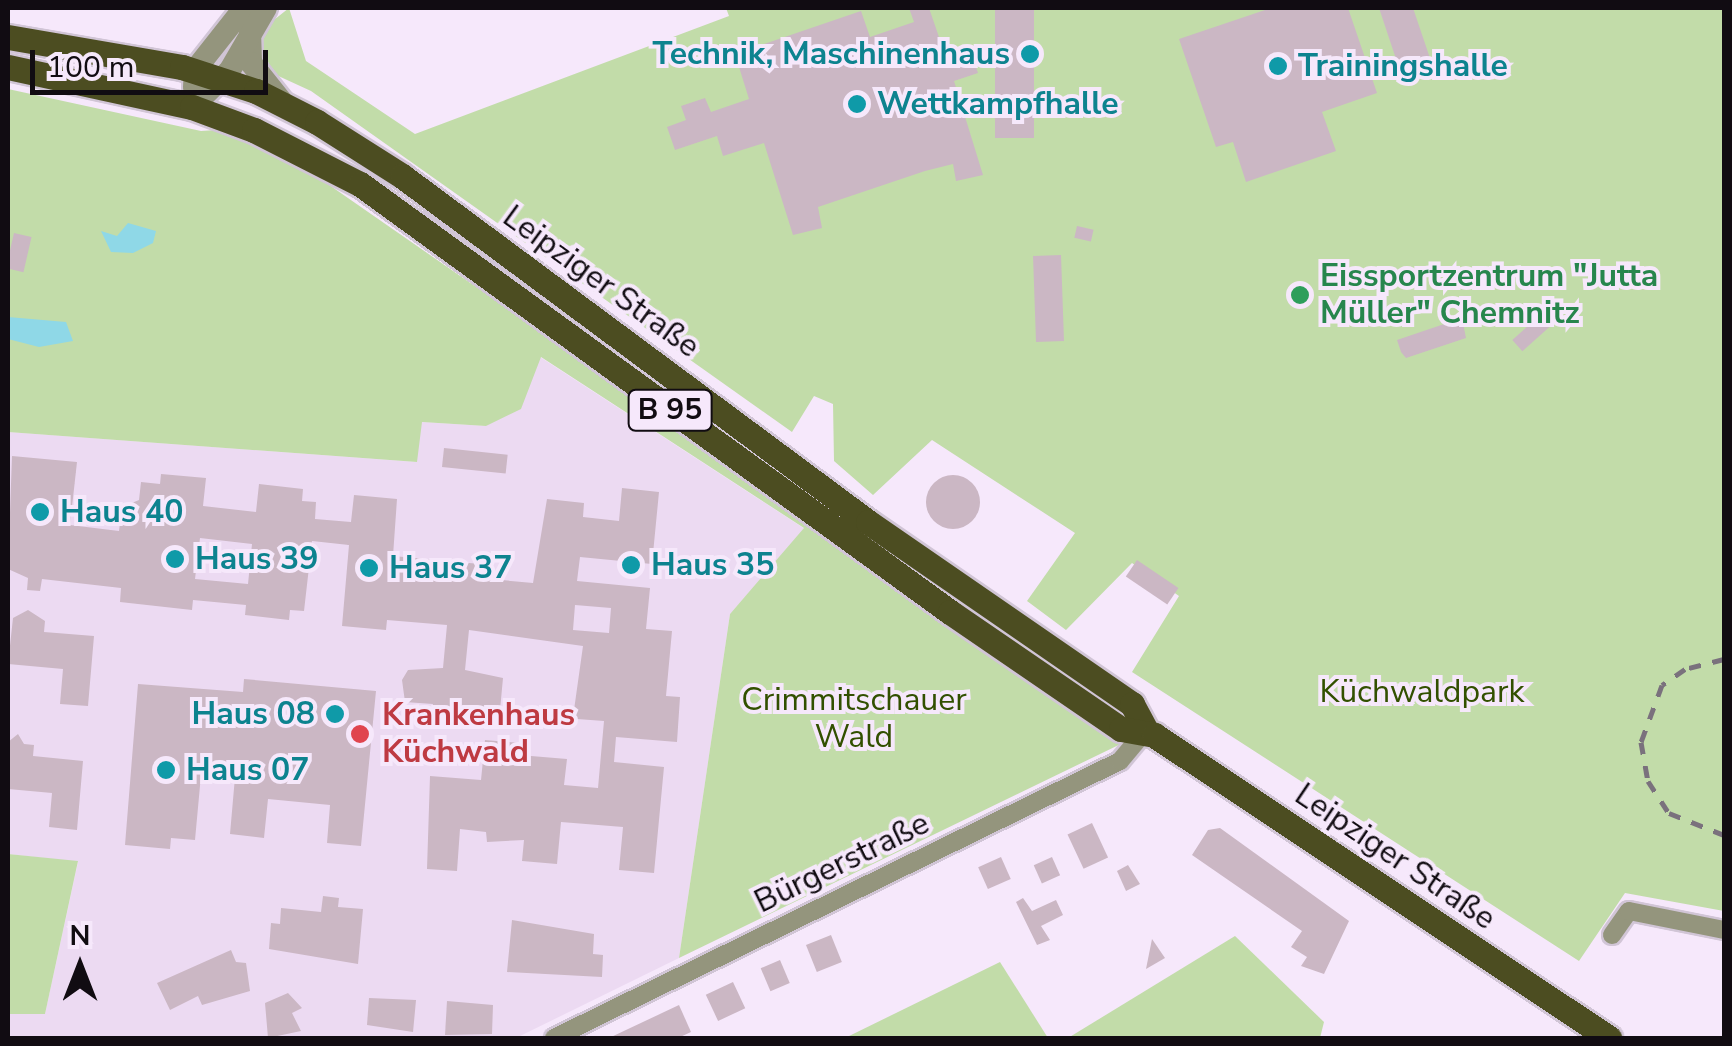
<!DOCTYPE html>
<meta charset="utf-8">
<style>
body{margin:0}
#map{position:relative;width:1732px;height:1046px;overflow:hidden;background:#f6e8fb;font-family:"Nunito Sans",sans-serif}
div>[style]{position:absolute}
.built>*{inset:0;background:#ecdaf2}
.green>*{inset:0;background:#c2dca9}
.water>*{inset:0;background:#8fd8e7}
.building>*{inset:0;background:#cbb7c4;transform-origin:0 0}
.round{border-radius:50%}
.roads{filter:drop-shadow(2px 0 #d1c5d6) drop-shadow(-2px 0 #d1c5d6) drop-shadow(0 2px #d1c5d6) drop-shadow(0 -2px #d1c5d6)}
.minor>*{height:18px;margin:-9px;padding:0 9px;transform-origin:9px;border-radius:9px;background:#94957d}
.tertiary>*{height:22px;margin:-11px;padding:0 11px;transform-origin:11px;border-radius:11px;background:#94957d}
.primary>*{height:25px;margin:-12.5px;padding:0 12.5px;transform-origin:12.5px;border-radius:12.5px;background:#4c4d21}
.rail>*{height:5px;margin-top:-2.5px;transform-origin:0;background:repeating-linear-gradient(90deg,#7a717d 0 12px,transparent 0 24px)}
.dots>*{width:28px;height:28px;translate:-50% -50%;box-sizing:border-box;border:5px solid #f6e8fb;border-radius:50%}
span{translate:-50% -50%;white-space:nowrap;text-align:center;line-height:1.15;-webkit-text-stroke:8px #f6e8fb;paint-order:stroke}
.shield-label span{padding:2px 8px;background:#f6e8fb;border:2px solid;border-radius:8px;-webkit-text-stroke-width:0}
.shield-label{font-size:30px;color:#110c12;font-weight:700}
.culture-label{font-size:32px;color:#0d838f;font-weight:700}
.right{translate:-100% -50%;text-align:right}
.left{translate:0 -50%;text-align:left}
.leisure-label{font-size:32px;color:#27864d;font-weight:700}
.street-label{font-size:32px;color:#110c12}
.park-label{font-size:32px;color:#325000}
.health-label{font-size:32px;color:#be3a42;font-weight:700}
.frame{position:absolute;inset:0;border:10px solid #110c12;pointer-events:none}
.north{position:absolute;left:30px;top:916px;width:100px;height:100px;-webkit-text-stroke:8px #f6e8fb;paint-order:stroke;rotate:0deg;font-size:28px;font-weight:700;line-height:40px;text-align:center;color:#110c12}
.north::after{content:'';display:block;margin:auto;width:35px;height:45px;background:#110c12;clip-path:polygon(50% 0,100% 100%,50% 72%,0 100%)}
.scale{position:absolute;left:30px;top:50px;width:238px;height:45px;box-sizing:border-box;border:5px solid #110c12;border-top:0;padding-left:12px;font-size:30px;line-height:35px;white-space:nowrap;color:#110c12;-webkit-text-stroke:8px #f6e8fb;paint-order:stroke}
</style>
<div id="map">
<div class="built">
<i style="clip-path:polygon(540px 357px,805px 529px,730px 614px,679px 958px,516px 1038px,8px 1038px,8px 1014px,45px 1014px,78px 862px,8px 854px,8px 432px,416px 462px,421px 422px,486px 426px)"></i>
</div>
<div class="green">
<i style="clip-path:polygon(289px 8px,306px 61px,415px 134px,729px 16px,726px 8px,1724px 8px,1724px 911px,1625px 893px,1579px 961px,1132px 672px,1179px 596px,1132px 563px,1066px 630px,1027px 601px,1075px 533px,932px 440px,873px 495px,834px 461px,833px 404px,814px 396px,792px 432px,311px 91px,274px 74px,261px 48px,265px 27px)"></i>
<i style="clip-path:polygon(8px 89px,201px 131px,247px 128px,1129px 740px,679px 958px,730px 614px,804px 528px,541px 357px,521px 409px,486px 426px,422px 422px,417px 462px,8px 432px)"></i>
<i style="clip-path:polygon(8px 854px,78px 861px,45px 1014px,8px 1014px)"></i>
<i style="clip-path:polygon(1235px 936px,1324px 1022px,1320px 1038px,1068px 1038px)"></i>
<i style="clip-path:polygon(1000px 962px,1048px 1038px,845px 1038px)"></i>
</div>
<div class="water">
<i style="clip-path:polygon(128px 223px,156px 231px,153px 243px,133px 253px,111px 252px,101px 231px,117px 236px)"></i>
<i style="clip-path:polygon(8px 317px,66px 322px,73px 341px,39px 347px,8px 339px)"></i>
</div>
<div class="building">
<i style="clip-path:polygon(909px 8px,929px 8px,949px 66px,973px 58px,978px 73px,954px 81px,983px 175px,956px 181px,953px 164px,925px 171px,818px 207px,822px 228px,793px 235px,764px 143px,723px 156px,717px 136px,675px 150px,667px 127px,686px 120px,681px 106px,705px 98px,711px 112px,749px 99px,739px 67px,762px 57px,758px 46px,861px 11px,870px 37px,914px 22px)"></i>
<i style="left:995px;top:8px;width:39px;height:130px"></i>
<i style="clip-path:polygon(1271px 8px,1348px 8px,1377px 93px,1322px 112px,1336px 151px,1246px 182px,1233px 142px,1216px 147px,1179px 39px)"></i>
<i style="clip-path:polygon(1379px 8px,1413px 8px,1434px 70px,1403px 80px)"></i>
<i style="left:1077px;top:226px;width:17px;height:12px;rotate:13deg"></i>
<i style="left:14px;top:233px;width:18px;height:36px;rotate:13deg"></i>
<i style="left:1061px;top:255px;width:86px;height:28px;rotate:88deg"></i>
<i style="left:1548px;top:308px;width:15px;height:48px;rotate:48deg"></i>
<i style="clip-path:polygon(1462px 318px,1466px 338px,1406px 358px,1401px 352px,1397px 340px)"></i>
<i style="left:444px;top:448px;width:64px;height:19px;rotate:6deg"></i>
<i style="clip-path:polygon(evenodd,12px 456px,77px 462px,70px 525px,119px 531px,122px 507px,139px 500px,141px 482px,160px 484px,161px 474px,206px 478px,203px 506px,256px 512px,259px 484px,303px 489px,302px 501px,316px 502px,315px 519px,351px 522px,354px 495px,397px 499px,393px 556px,491px 565px,490px 579px,533px 583px,547px 499px,584px 503px,583px 517px,619px 521px,622px 488px,659px 492px,652px 564px,580px 557px,577px 581px,650px 588px,646px 629px,672px 631px,666px 696px,680px 697px,677px 742px,616px 737px,614px 762px,664px 767px,654px 873px,619px 870px,623px 827px,561px 822px,557px 864px,522px 861px,524px 840px,487px 842px,486px 832px,460px 829px,457px 871px,427px 869px,430px 776px,481px 780px,485px 740px,520px 743px,519px 755px,567px 759px,564px 785px,598px 788px,604px 721px,577px 719px,574px 710px,583px 646px,469px 630px,465px 670px,503px 678px,500px 710px,432px 710px,433px 704px,405px 702px,402px 680px,408px 670px,443px 668px,447px 625px,387px 620px,386px 630px,342px 626px,349px 545px,312px 541px,304px 611px,290px 610px,289px 620px,245px 615px,246px 605px,193px 600px,192px 610px,120px 602px,121px 588px,42px 579px,40px 591px,27px 590px,28px 578px,8px 569px,12px 456px,200px 538px,252px 544px,248px 584px,195px 579px,200px 538px,12px 456px,575px 605px,611px 608px,609px 633px,573px 630px,575px 605px)"></i>
<i class="round" style="left:926px;top:475px;width:54px;height:54px"></i>
<i style="left:1137px;top:560px;width:50px;height:20px;rotate:34deg"></i>
<i style="clip-path:polygon(28px 610px,45px 621px,44px 632px,94px 636px,88px 706px,60px 704px,63px 669px,8px 664px,13px 618px)"></i>
<i style="clip-path:polygon(244px 679px,376px 691px,361px 846px,327px 843px,330px 805px,268px 799px,264px 838px,230px 834px,235px 777px,201px 775px,195px 840px,171px 838px,170px 849px,125px 845px,138px 684px,243px 692px)"></i>
<i style="clip-path:polygon(18px 734px,24px 744px,34px 745px,33px 756px,83px 761px,77px 830px,49px 827px,52px 793px,8px 789px,8px 742px)"></i>
<i style="left:1092px;top:823px;width:38px;height:27px;rotate:65deg"></i>
<i style="clip-path:polygon(1220px 828px,1349px 921px,1324px 974px,1301px 966px,1307px 957px,1291px 947px,1302px 931px,1192px 855px,1208px 830px)"></i>
<i style="left:1001px;top:857px;width:24px;height:25px;rotate:66deg"></i>
<i style="left:1052px;top:857px;width:20px;height:20px;rotate:66deg"></i>
<i style="clip-path:polygon(1128px 865px,1140px 884px,1126px 891px,1117px 871px)"></i>
<i style="clip-path:polygon(323px 896px,339px 898px,338px 907px,363px 909px,358px 964px,269px 949px,271px 923px,280px 924px,281px 908px,321px 912px)"></i>
<i style="clip-path:polygon(1023px 898px,1032px 911px,1056px 900px,1063px 915px,1041px 926px,1050px 940px,1037px 945px,1016px 902px)"></i>
<i style="clip-path:polygon(512px 920px,594px 934px,593px 954px,603px 955px,602px 977px,507px 972px)"></i>
<i style="left:831px;top:935px;width:29px;height:27px;rotate:68deg"></i>
<i style="clip-path:polygon(1152px 939px,1165px 958px,1146px 969px)"></i>
<i style="clip-path:polygon(231px 950px,236px 962px,246px 963px,250px 991px,202px 1005px,198px 996px,170px 1010px,157px 983px)"></i>
<i style="left:780px;top:960px;width:25px;height:21px;rotate:67deg"></i>
<i style="left:733px;top:982px;width:29px;height:30px;rotate:65deg"></i>
<i style="clip-path:polygon(288px 993px,302px 1008px,292px 1013px,301px 1031px,268px 1038px,265px 1003px)"></i>
<i style="clip-path:polygon(369px 998px,416px 1000px,413px 1032px,367px 1025px)"></i>
<i style="clip-path:polygon(447px 1001px,493px 1005px,492px 1034px,445px 1035px)"></i>
<i style="clip-path:polygon(679px 1005px,691px 1032px,678px 1038px,609px 1038px)"></i>
</div>
<div class="roads">
<div class="minor">
<i style="left:1612px;top:935px;width:29px;rotate:-55deg"></i>
<i style="left:1629px;top:911px;width:97px;rotate:11.3deg"></i>
<i style="left:554px;top:1038px;width:630px;rotate:-26.08deg"></i>
<i style="left:1120px;top:761px;width:40px;rotate:-50deg"></i>
</div>
<div class="tertiary">
<i style="left:250px;top:32px;width:31px;rotate:88deg"></i>
<i style="left:251px;top:63px;width:51px;rotate:51.3deg"></i>
<i style="left:194px;top:87px;width:17px;rotate:-87deg"></i>
<i style="left:195px;top:70px;width:79px;rotate:-51.7deg"></i>
<i style="left:192px;top:107px;width:53px;rotate:-44.2deg"></i>
<i style="left:230px;top:70px;width:72px;rotate:-59.9deg"></i>
</div>
<div class="primary">
<i style="left:8px;top:37px;width:177px;rotate:9.8deg"></i>
<i style="left:182px;top:67px;width:78px;rotate:18deg"></i>
<i style="left:256px;top:91px;width:68px;rotate:26.9deg"></i>
<i style="left:317px;top:122px;width:101px;rotate:32.4deg"></i>
<i style="left:402px;top:176px;width:580px;rotate:36.59deg"></i>
<i style="left:868px;top:522px;width:321px;rotate:34.6deg"></i>
<i style="left:1132px;top:704px;width:30px;rotate:62deg"></i>
<i style="left:8px;top:67px;width:188px;rotate:12.3deg"></i>
<i style="left:192px;top:107px;width:66px;rotate:20.4deg"></i>
<i style="left:254px;top:130px;width:119px;rotate:27deg"></i>
<i style="left:360px;top:184px;width:729px;rotate:35.96deg"></i>
<i style="left:950px;top:612px;width:207px;rotate:34.4deg"></i>
<i style="left:1121px;top:729px;width:34px;rotate:10deg"></i>
<i style="left:1154px;top:735px;width:547px;rotate:33.66deg"></i>
</div>
</div>
<div class="rail">
<i style="left:1724px;top:659px;width:40px;rotate:165.6deg"></i>
<i style="left:1685px;top:669px;width:28px;rotate:145deg"></i>
<i style="left:1662px;top:685px;width:61px;rotate:110.2deg"></i>
<i style="left:1641px;top:742px;width:40px;rotate:80deg"></i>
<i style="left:1648px;top:781px;width:38px;rotate:57deg"></i>
<i style="left:1669px;top:813px;width:59px;rotate:21.8deg"></i>
</div>
<div class="dots">
<i style="left:1030px;top:54px;background:#0f9aa8"></i>
<i style="left:1278px;top:66px;background:#0f9aa8"></i>
<i style="left:857px;top:104px;background:#0f9aa8"></i>
<i style="left:1300px;top:295px;background:#2e9e5b"></i>
<i style="left:40px;top:512px;background:#0f9aa8"></i>
<i style="left:175px;top:559px;background:#0f9aa8"></i>
<i style="left:631px;top:565px;background:#0f9aa8"></i>
<i style="left:369px;top:568px;background:#0f9aa8"></i>
<i style="left:335px;top:714px;background:#0f9aa8"></i>
<i style="left:360px;top:734px;background:#e0444e"></i>
<i style="left:166px;top:770px;background:#0f9aa8"></i>
</div>
<div class="shield-label">
<span style="left:670px;top:410px">B 95</span>
</div>
<div class="culture-label">
<span class="right" style="left:1010px;top:54px">Technik, Maschinenhaus</span>
<span class="left" style="left:1298px;top:66px">Trainingshalle</span>
<span class="left" style="left:877px;top:104px">Wettkampfhalle</span>
<span class="left" style="left:60px;top:512px">Haus 40</span>
<span class="left" style="left:195px;top:559px">Haus 39</span>
<span class="left" style="left:651px;top:565px">Haus 35</span>
<span class="left" style="left:389px;top:568px">Haus 37</span>
<span class="right" style="left:315px;top:714px">Haus 08</span>
<span class="left" style="left:186px;top:770px">Haus 07</span>
</div>
<div class="leisure-label">
<span class="left" style="left:1320px;top:295px">Eissportzentrum "Jutta<br>Müller" Chemnitz</span>
</div>
<div class="street-label">
<span style="left:601px;top:282px;rotate:36deg">Leipziger Straße</span>
<span style="left:1395px;top:857px;rotate:34deg">Leipziger Straße</span>
<span style="left:842px;top:863px;rotate:-26deg">Bürgerstraße</span>
</div>
<div class="park-label">
<span style="left:1422px;top:692px">Küchwaldpark</span>
<span style="left:854px;top:719px">Crimmitschauer<br>Wald</span>
</div>
<div class="health-label">
<span class="left" style="left:382px;top:734px">Krankenhaus<br>Küchwald</span>
</div>
<div class="frame"></div>
<div class="north">N</div>
<div class="scale">100 m</div>
</div>
